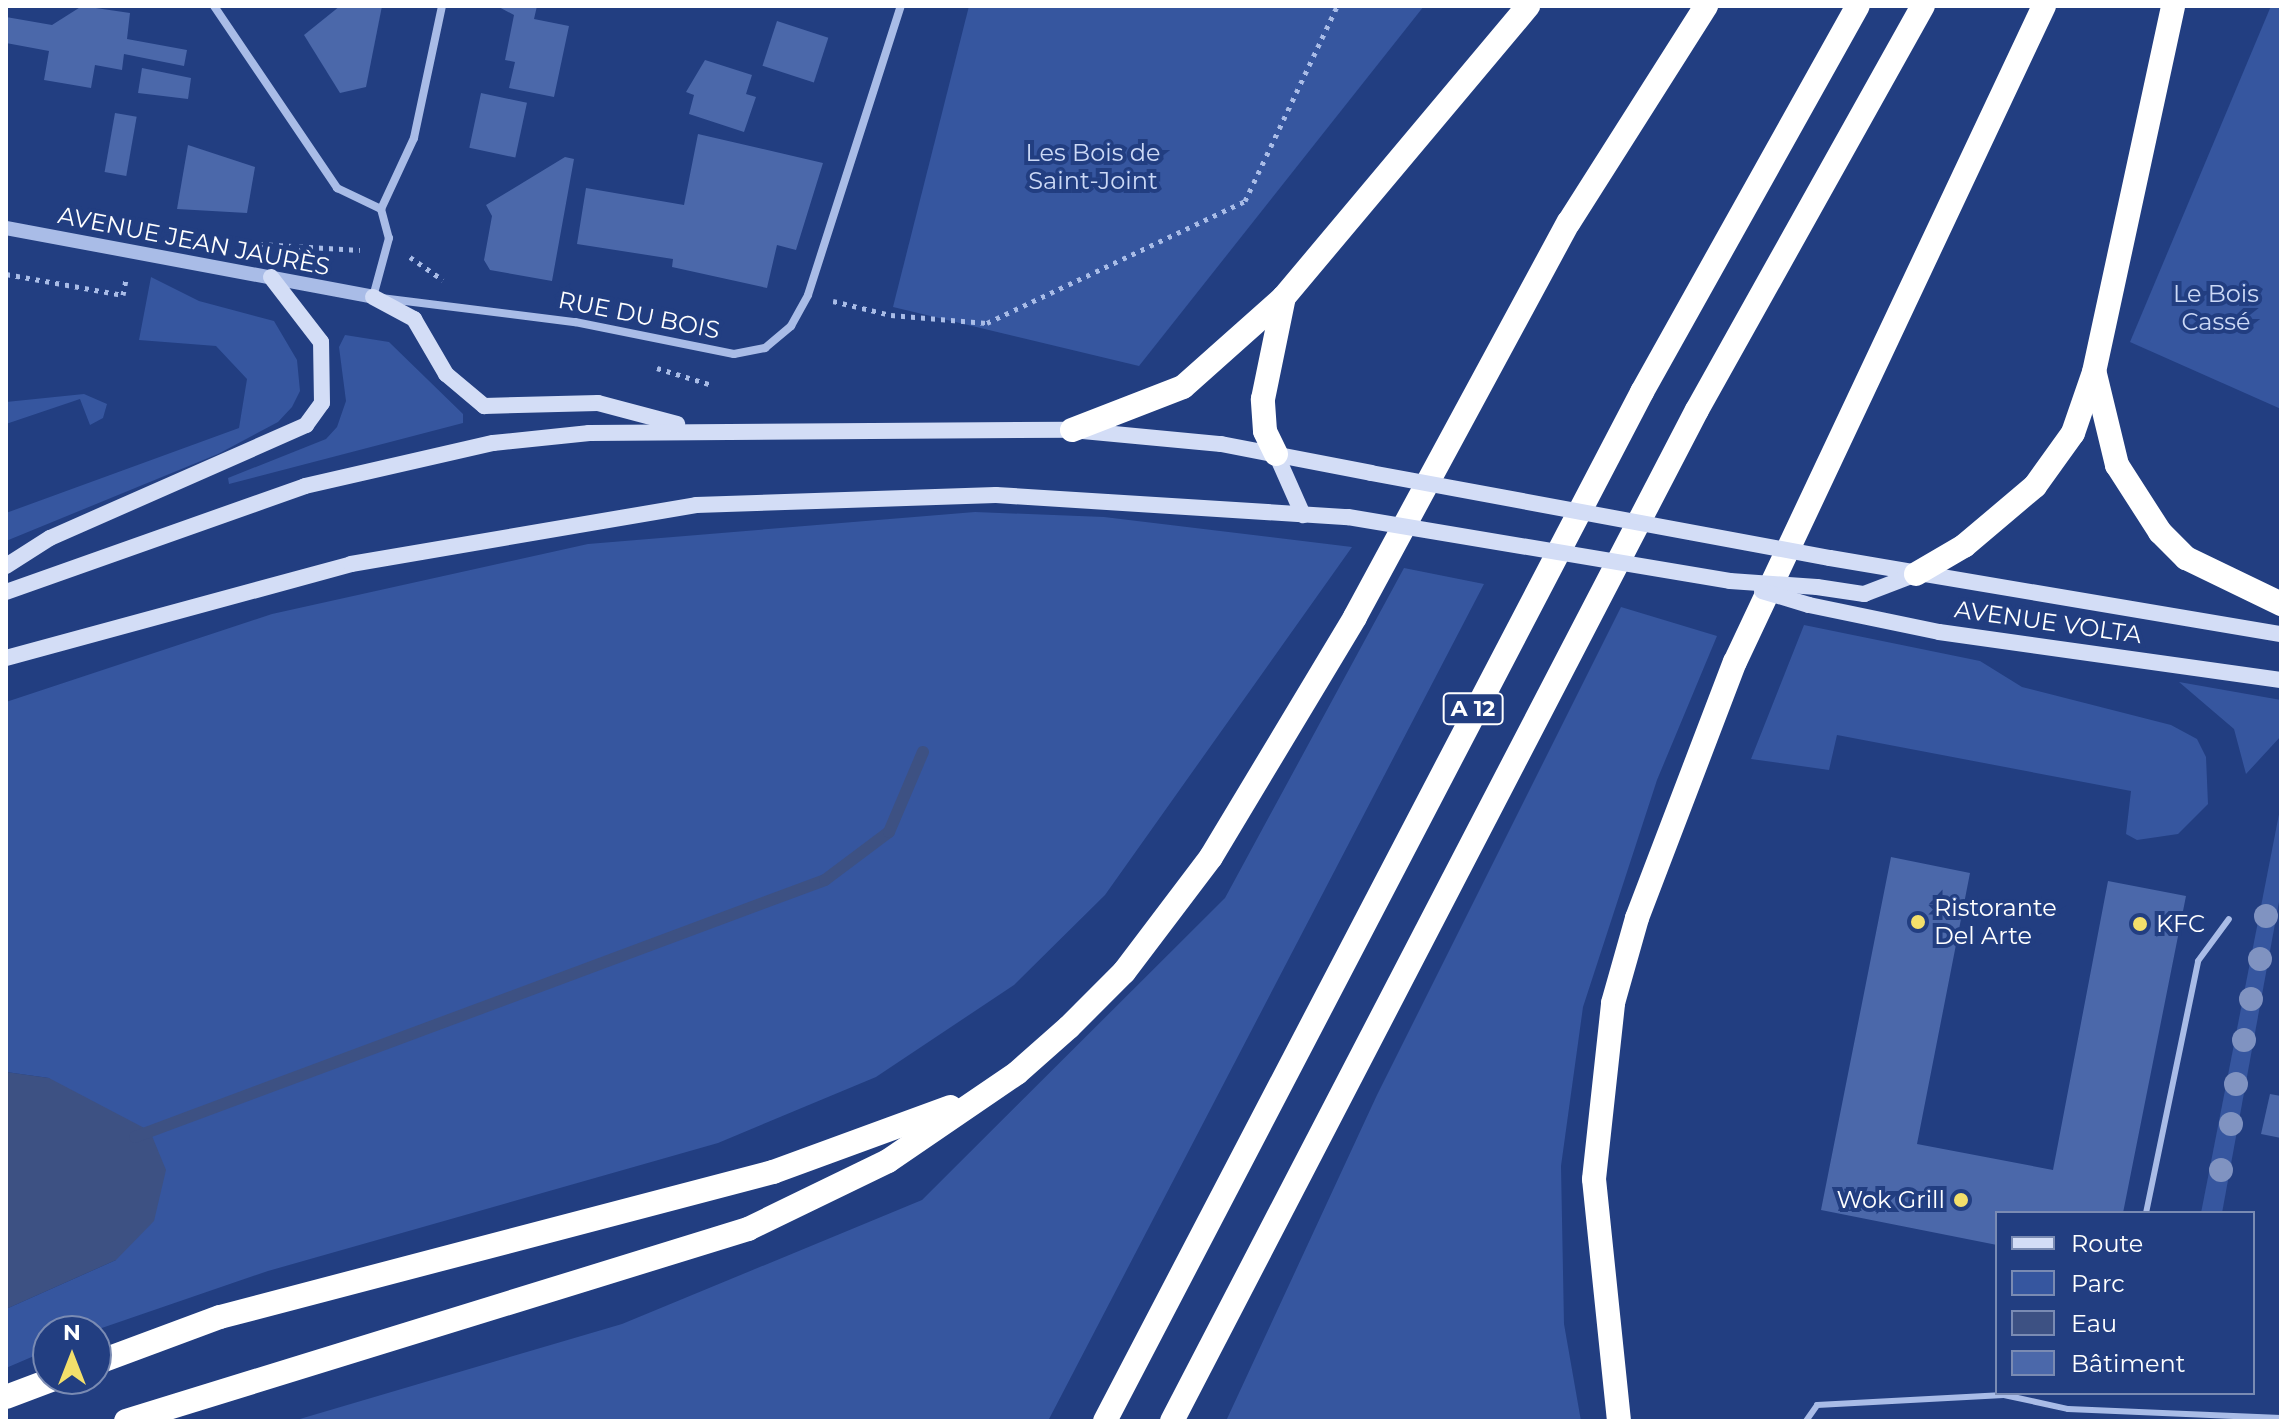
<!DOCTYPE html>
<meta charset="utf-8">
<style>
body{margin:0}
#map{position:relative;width:2287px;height:1427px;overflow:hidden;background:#223e81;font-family:Montserrat,sans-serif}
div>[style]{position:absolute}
.green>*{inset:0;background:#36569f}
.water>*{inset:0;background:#3d5183}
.stream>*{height:12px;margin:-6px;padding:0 6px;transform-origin:6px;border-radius:6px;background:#3d5183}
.building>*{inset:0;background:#4b68aa;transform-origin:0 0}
.path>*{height:5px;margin-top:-2.5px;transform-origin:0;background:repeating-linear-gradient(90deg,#a9bce7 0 4px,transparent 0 10px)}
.service>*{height:6px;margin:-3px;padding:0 3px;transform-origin:3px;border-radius:3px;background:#a9bce7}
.minor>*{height:8px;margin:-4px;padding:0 4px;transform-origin:4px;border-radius:4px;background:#a9bce7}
.tertiary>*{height:14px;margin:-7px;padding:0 7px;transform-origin:7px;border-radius:7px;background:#a9bce7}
.secondary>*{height:16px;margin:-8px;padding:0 8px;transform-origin:8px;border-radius:8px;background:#d3ddf6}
.motorway>*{height:24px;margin:-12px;padding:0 12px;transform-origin:12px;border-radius:12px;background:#fff}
.secondary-bridge>*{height:16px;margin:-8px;padding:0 8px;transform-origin:8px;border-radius:8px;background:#d3ddf6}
.trees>*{width:24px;height:24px;margin:-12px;border-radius:50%;background:#8093c1}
.dots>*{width:22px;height:22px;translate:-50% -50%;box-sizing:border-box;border:4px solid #223e81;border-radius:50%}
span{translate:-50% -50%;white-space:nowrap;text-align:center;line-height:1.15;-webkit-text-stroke:8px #223e81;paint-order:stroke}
.shield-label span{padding:2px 6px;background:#223e81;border:2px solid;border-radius:6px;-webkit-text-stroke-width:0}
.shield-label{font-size:22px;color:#fff;font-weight:700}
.park-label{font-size:24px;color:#ccd9f6}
.street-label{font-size:24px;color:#fff}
.poi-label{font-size:24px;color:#fff}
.left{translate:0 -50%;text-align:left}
.right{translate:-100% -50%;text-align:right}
.frame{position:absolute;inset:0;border:8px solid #fff;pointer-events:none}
.legend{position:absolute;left:1995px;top:1211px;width:260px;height:184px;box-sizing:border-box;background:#223e81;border:2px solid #7a8bb3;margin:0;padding:10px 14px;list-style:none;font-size:24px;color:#fff}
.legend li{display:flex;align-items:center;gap:16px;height:40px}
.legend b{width:40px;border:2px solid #7a8bb3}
.north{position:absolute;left:32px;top:1315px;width:80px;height:80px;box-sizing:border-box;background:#223e81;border:2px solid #7a8bb3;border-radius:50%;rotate:0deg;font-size:22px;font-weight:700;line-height:32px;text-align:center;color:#fff}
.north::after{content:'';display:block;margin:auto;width:28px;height:36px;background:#f3df6b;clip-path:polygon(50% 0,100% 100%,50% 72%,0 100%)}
</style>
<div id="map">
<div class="green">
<i style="clip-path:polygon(969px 6px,1424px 6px,1139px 366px,893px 307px)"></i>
<i style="clip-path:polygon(2271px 6px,2281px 6px,2281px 409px,2130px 342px)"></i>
<i style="clip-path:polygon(151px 277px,199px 301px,274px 321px,297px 360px,300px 391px,292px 407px,278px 422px,218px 454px,6px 541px,6px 513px,239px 428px,247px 379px,216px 346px,139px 340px)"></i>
<i style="clip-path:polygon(345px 335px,389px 342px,463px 414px,463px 423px,229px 484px,228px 478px,326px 439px,337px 427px,346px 401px,339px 347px)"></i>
<i style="clip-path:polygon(84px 394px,107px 404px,103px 418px,90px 425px,80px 399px,6px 424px,6px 402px)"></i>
<i style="clip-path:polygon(975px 512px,1104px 517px,1352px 547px,1105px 895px,1014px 985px,876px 1077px,718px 1143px,268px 1271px,93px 1331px,48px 1331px,48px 1350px,6px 1368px,6px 1309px,116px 1260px,49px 1078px,6px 1072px,6px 702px,272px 614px,588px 544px)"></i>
<i style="clip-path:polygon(1404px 568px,1484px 584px,1048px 1421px,293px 1421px,622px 1324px,922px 1200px,1225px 898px)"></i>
<i style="clip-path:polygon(1621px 607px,1717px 636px,1657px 780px,1583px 1007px,1561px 1166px,1564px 1324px,1581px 1421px,1226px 1421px,1377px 1095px)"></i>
<i style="clip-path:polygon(1804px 625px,1980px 661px,2022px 687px,2171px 725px,2197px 739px,2206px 757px,2208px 804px,2178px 834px,2137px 840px,2126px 834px,2131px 791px,1837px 735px,1829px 770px,1751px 759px)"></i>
<i style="clip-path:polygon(2179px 682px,2281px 700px,2281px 736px,2246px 774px,2234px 729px)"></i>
<i style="clip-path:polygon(2281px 804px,2281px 891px,2222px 1213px,2201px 1213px)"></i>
</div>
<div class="water">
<i style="clip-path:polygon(6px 1072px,49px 1078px,150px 1131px,166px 1170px,154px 1221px,116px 1260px,6px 1309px)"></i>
</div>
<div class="stream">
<i style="left:135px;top:1137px;width:736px;rotate:-20.43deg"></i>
<i style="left:825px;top:880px;width:80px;rotate:-36.9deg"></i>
<i style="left:889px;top:832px;width:87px;rotate:-67deg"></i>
</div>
<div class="building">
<i style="clip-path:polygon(82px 6px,130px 13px,127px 39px,187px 50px,184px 66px,124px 54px,122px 70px,95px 65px,91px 88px,44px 80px,49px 51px,6px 43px,6px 17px,52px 25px)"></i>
<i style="clip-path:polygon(340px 6px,382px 6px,366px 87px,340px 93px,304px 35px)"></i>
<i style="clip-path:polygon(497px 6px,537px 6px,534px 19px,569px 26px,554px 97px,509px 88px,515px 62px,505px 60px,514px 15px)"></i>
<i style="left:777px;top:21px;width:54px;height:47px;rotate:18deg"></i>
<i style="clip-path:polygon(705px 60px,752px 75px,746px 94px,756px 97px,744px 132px,689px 114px,694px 95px,686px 92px)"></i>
<i style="clip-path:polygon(142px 68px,191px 78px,188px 99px,138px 93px)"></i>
<i style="left:481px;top:93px;width:47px;height:56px;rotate:12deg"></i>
<i style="left:115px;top:113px;width:22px;height:60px;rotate:10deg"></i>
<i style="clip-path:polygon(698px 134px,823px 163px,796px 250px,777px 245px,767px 288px,672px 267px,673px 259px,577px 244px,586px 188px,684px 205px)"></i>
<i style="clip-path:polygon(188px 145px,255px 167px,247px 213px,177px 209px)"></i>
<i style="clip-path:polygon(565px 157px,574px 159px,552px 281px,490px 270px,484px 260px,492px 216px,486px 205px)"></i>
<i style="clip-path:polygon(1891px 857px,1970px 873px,1917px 1144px,2053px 1170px,2108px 881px,2186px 896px,2123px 1213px,1997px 1213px,1997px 1245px,1821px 1210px)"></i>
<i style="clip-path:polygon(2270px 1094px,2281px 1096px,2281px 1138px,2261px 1134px)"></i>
</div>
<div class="path">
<i style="left:259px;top:244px;width:101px;rotate:3.4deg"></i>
<i style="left:410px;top:257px;width:40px;rotate:34.9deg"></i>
<i style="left:6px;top:274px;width:119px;rotate:10.2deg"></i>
<i style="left:123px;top:295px;width:16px;rotate:-79deg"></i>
<i style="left:833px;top:301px;width:60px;rotate:13.6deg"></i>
<i style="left:891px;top:315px;width:96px;rotate:4.8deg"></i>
<i style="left:987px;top:323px;width:285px;rotate:-25.3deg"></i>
<i style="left:1245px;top:201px;width:216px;rotate:-64.7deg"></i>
<i style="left:657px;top:368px;width:58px;rotate:17.2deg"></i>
</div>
<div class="service">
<i style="left:2146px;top:1213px;width:257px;rotate:-78.3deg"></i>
<i style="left:2198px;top:961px;width:52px;rotate:-53.6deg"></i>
<i style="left:1806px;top:1421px;width:19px;rotate:-55deg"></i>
<i style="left:1817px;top:1405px;width:187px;rotate:-3.1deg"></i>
<i style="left:2004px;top:1395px;width:66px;rotate:12.3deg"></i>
<i style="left:2068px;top:1409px;width:213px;rotate:2.4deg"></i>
</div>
<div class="minor">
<i style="left:214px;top:6px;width:220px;rotate:55.9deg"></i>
<i style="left:337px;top:188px;width:49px;rotate:25.5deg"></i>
<i style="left:442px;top:6px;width:135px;rotate:102deg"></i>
<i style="left:414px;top:138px;width:78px;rotate:114.9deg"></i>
<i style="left:381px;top:209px;width:30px;rotate:75deg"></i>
<i style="left:389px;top:238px;width:61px;rotate:105.2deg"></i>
<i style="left:373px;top:297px;width:204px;rotate:7.1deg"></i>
<i style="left:575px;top:322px;width:162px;rotate:11.4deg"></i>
<i style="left:734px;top:354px;width:32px;rotate:-11deg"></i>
<i style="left:765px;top:348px;width:34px;rotate:-40deg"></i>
<i style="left:791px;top:326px;width:35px;rotate:-61deg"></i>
<i style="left:808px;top:295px;width:304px;rotate:-72.2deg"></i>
</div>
<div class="tertiary">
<i style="left:6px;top:228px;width:373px;rotate:10.6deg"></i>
</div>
<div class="secondary">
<i style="left:373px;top:297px;width:47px;rotate:28.2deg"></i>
<i style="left:414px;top:319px;width:64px;rotate:59.8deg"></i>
<i style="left:446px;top:374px;width:50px;rotate:40.1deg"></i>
<i style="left:484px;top:406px;width:114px;rotate:-1.5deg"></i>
<i style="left:598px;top:403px;width:82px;rotate:14.9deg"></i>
<i style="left:1276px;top:454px;width:67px;rotate:66.1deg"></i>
<i style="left:1830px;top:558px;width:457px;rotate:9.6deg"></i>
<i style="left:6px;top:566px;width:52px;rotate:-32.5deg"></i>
<i style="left:50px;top:538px;width:280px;rotate:-23.8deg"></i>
<i style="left:306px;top:425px;width:27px;rotate:-54deg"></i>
<i style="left:322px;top:403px;width:61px;rotate:-90.9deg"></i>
<i style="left:321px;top:342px;width:82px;rotate:-127.6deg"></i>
<i style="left:1817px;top:587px;width:48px;rotate:8.5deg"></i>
<i style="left:1864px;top:594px;width:56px;rotate:-21deg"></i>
<i style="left:6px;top:592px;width:317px;rotate:-19.5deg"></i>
<i style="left:305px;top:486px;width:193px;rotate:-12.9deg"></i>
<i style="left:493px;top:443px;width:97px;rotate:-5.9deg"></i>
<i style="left:589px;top:433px;width:483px;rotate:-0.4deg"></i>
<i style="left:1072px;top:430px;width:150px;rotate:5.4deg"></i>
<i style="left:1221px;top:444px;width:153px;rotate:10.9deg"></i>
<i style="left:1809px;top:605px;width:133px;rotate:11.7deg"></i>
<i style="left:1939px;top:632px;width:345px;rotate:8deg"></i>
<i style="left:6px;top:658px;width:358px;rotate:-15.2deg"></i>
<i style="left:351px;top:564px;width:350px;rotate:-9.7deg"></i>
<i style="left:696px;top:505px;width:300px;rotate:-1.9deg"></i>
<i style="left:996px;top:495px;width:353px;rotate:3.6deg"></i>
</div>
<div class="motorway">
<i style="left:2095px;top:374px;width:94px;rotate:76.4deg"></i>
<i style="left:2117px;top:465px;width:80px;rotate:57.3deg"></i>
<i style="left:2160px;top:532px;width:37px;rotate:45deg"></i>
<i style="left:2186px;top:558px;width:106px;rotate:25.8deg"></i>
<i style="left:1072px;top:430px;width:119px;rotate:-21.2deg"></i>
<i style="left:1183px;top:387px;width:135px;rotate:-41.7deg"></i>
<i style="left:1284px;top:297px;width:380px;rotate:-50deg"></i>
<i style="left:1276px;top:454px;width:25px;rotate:-116deg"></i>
<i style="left:1265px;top:431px;width:32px;rotate:-94deg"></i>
<i style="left:1263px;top:399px;width:104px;rotate:-78.4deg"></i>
<i style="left:1916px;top:574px;width:56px;rotate:-30.3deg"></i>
<i style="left:1964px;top:546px;width:93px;rotate:-40.2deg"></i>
<i style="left:2035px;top:486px;width:65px;rotate:-54.4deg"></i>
<i style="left:2073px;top:433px;width:65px;rotate:-71deg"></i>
<i style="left:2094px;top:372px;width:374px;rotate:-77.8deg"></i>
<i style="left:96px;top:1363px;width:132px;rotate:-20.4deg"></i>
<i style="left:220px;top:1317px;width:572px;rotate:-14.69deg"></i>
<i style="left:773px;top:1172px;width:189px;rotate:-20.1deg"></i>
<i style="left:6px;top:1397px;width:51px;rotate:-20.6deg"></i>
<i style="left:126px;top:1421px;width:651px;rotate:-17.15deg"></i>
<i style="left:748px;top:1229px;width:156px;rotate:-25.9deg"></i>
<i style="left:888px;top:1161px;width:156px;rotate:-34.3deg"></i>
<i style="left:1017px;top:1073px;width:69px;rotate:-41.5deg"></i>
<i style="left:1069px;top:1027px;width:78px;rotate:-45deg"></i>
<i style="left:1124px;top:972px;width:144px;rotate:-52.9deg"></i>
<i style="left:1211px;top:857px;width:280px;rotate:-59deg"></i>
<i style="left:1355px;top:617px;width:449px;rotate:-61.6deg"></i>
<i style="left:1569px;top:222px;width:256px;rotate:-57.6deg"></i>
<i style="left:1105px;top:1421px;width:1161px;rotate:-62.44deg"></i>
<i style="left:1642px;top:392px;width:442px;rotate:-60.8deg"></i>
<i style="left:1172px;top:1421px;width:1139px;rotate:-62.56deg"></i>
<i style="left:1697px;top:410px;width:463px;rotate:-60.8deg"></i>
<i style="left:1619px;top:1421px;width:243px;rotate:-95.9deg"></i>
<i style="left:1594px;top:1179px;width:177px;rotate:-83.8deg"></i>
<i style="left:1613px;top:1003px;width:88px;rotate:-74.2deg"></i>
<i style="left:1637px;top:918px;width:274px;rotate:-69.1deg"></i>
<i style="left:1735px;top:662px;width:725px;rotate:-64.78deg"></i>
</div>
<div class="secondary-bridge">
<i style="left:1371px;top:473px;width:467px;rotate:10.5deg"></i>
<i style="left:1348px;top:517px;width:387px;rotate:9.5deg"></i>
<i style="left:1730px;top:581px;width:87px;rotate:3.9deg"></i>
<i style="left:1762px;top:591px;width:49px;rotate:16.6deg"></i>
</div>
<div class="trees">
<i style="left:2266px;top:916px"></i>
<i style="left:2260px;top:959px"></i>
<i style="left:2251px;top:999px"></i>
<i style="left:2244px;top:1040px"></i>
<i style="left:2236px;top:1084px"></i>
<i style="left:2231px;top:1124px"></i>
<i style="left:2221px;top:1170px"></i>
</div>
<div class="dots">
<i style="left:1918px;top:922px;background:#f3df6b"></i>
<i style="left:2140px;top:924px;background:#f3df6b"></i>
<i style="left:1961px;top:1200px;background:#f3df6b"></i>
</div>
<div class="shield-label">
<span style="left:1473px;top:709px">A 12</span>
</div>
<div class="park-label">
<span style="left:1093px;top:167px">Les Bois de<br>Saint-Joint</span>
<span style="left:2216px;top:308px">Le Bois<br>Cassé</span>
</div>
<div class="street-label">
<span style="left:194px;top:241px;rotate:11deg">AVENUE JEAN JAURÈS</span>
<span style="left:639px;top:315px;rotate:11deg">RUE DU BOIS</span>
<span style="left:2048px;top:622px;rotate:8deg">AVENUE VOLTA</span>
</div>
<div class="poi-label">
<span class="left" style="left:1934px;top:922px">Ristorante<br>Del Arte</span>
<span class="left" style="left:2156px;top:924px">KFC</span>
<span class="right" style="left:1945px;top:1200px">Wok Grill</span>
</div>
<div class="frame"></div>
<ul class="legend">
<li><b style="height:10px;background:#d3ddf6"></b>Route</li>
<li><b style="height:22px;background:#36569f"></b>Parc</li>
<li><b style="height:22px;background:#3d5183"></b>Eau</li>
<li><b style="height:22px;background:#4b68aa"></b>Bâtiment</li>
</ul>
<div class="north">N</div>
</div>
